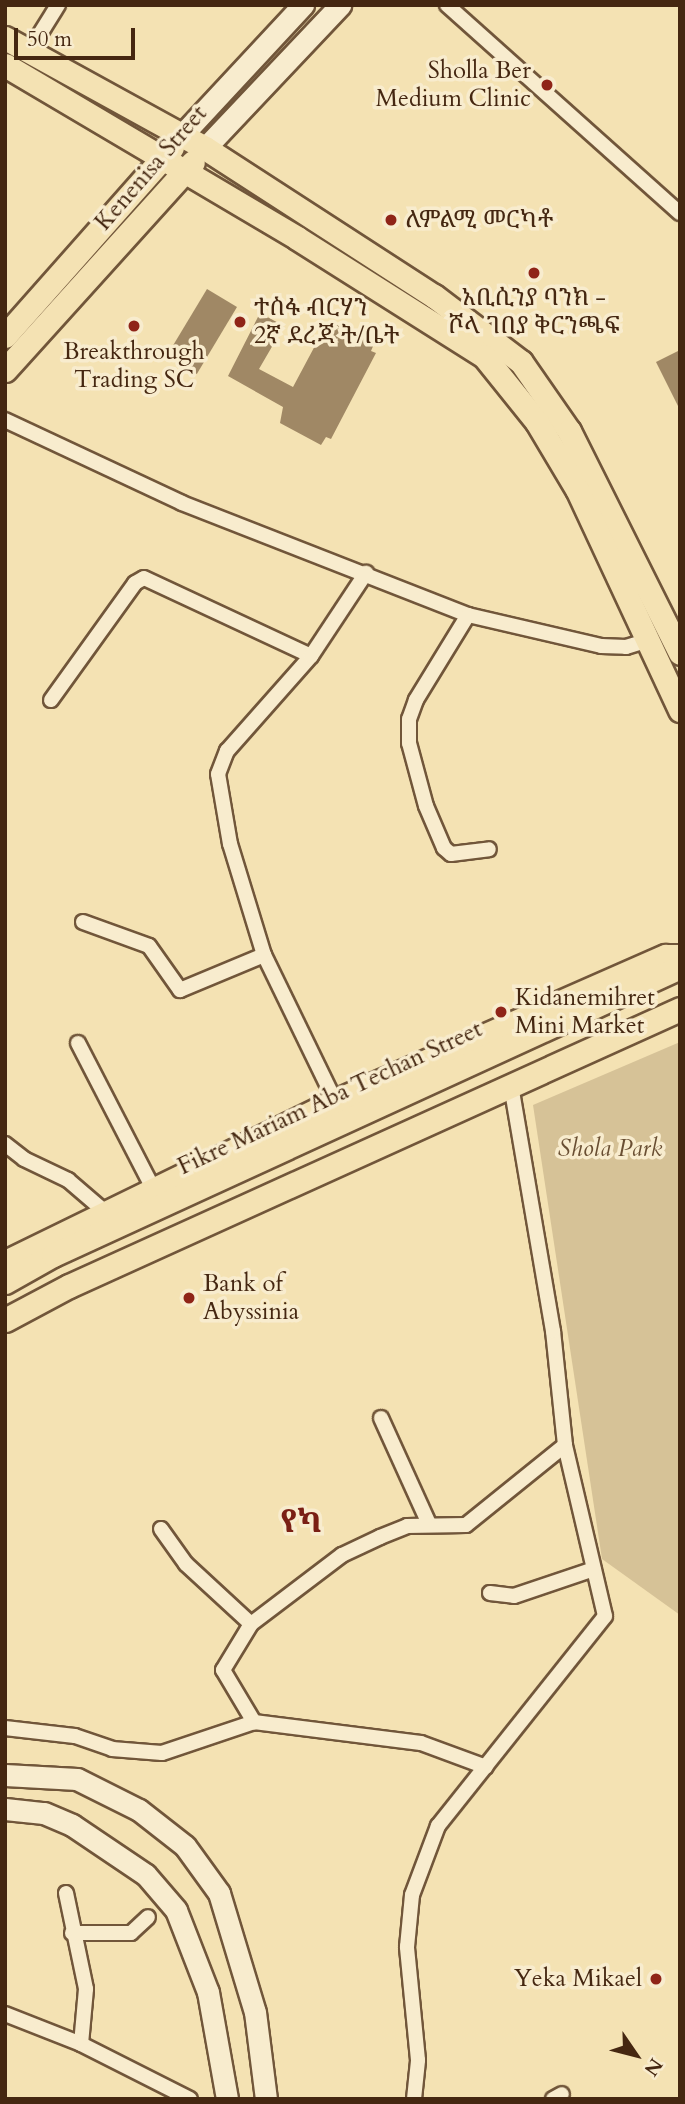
<!DOCTYPE html>
<meta charset="utf-8">
<style>
body{margin:0}
#map{position:relative;width:685px;height:2104px;overflow:hidden;background:#f4e2b3;font-family:Cardo,"Noto Serif Ethiopic",serif}
div>[style]{position:absolute}
.green>*{inset:0;background:#d6c297}
.building>*{inset:0;background:#a08865;transform-origin:0 0}
.roads{filter:drop-shadow(2px 0 #71563a) drop-shadow(-2px 0 #71563a) drop-shadow(0 2px #71563a) drop-shadow(0 -2px #71563a)}
.minor>*{height:14px;margin:-7px;padding:0 7px;transform-origin:7px;border-radius:7px;background:#f8ecce}
.secondary>*{height:21px;margin:-10.5px;padding:0 10.5px;transform-origin:10.5px;border-radius:10.5px;background:#f8ecce}
.primary>*{height:23px;margin:-11.5px;padding:0 11.5px;transform-origin:11.5px;border-radius:11.5px;background:#f4e2b3}
.dots>*{width:19px;height:19px;translate:-50% -50%;box-sizing:border-box;border:4px solid #f8ecce;border-radius:50%}
span{translate:-50% -50%;white-space:nowrap;text-align:center;line-height:1.15;-webkit-text-stroke:7px #f8ecce;paint-order:stroke}
.poi-label{font-size:24px;color:#452711}
.right{translate:-100% -50%;text-align:right}
.left{translate:0 -50%;text-align:left}
.street-label{font-size:24px;color:#452711}
.park-label{font-size:24px;color:#694e32;font-style:italic}
.district-label{font-size:32px;color:#7a1f14;font-weight:700}
.frame{position:absolute;inset:0;border:7px solid #452711;pointer-events:none}
.north{position:absolute;left:601px;top:2020px;width:70px;height:70px;-webkit-text-stroke:5px #f8ecce;paint-order:stroke;rotate:125deg;font-size:19px;font-weight:700;line-height:28px;text-align:center;color:#452711}
.north::after{content:'';display:block;margin:auto;width:24px;height:32px;background:#452711;clip-path:polygon(50% 0,100% 100%,50% 72%,0 100%)}
.scale{position:absolute;left:14px;top:28px;width:121px;height:32px;box-sizing:border-box;border:4px solid #452711;border-top:0;padding-left:9px;font-size:21px;line-height:24px;white-space:nowrap;color:#452711;-webkit-text-stroke:5px #f8ecce;paint-order:stroke}
</style>
<div id="map">
<div class="green">
<i style="clip-path:polygon(680px 1042px,680px 1615px,602px 1559px,533px 1105px)"></i>
</div>
<div class="building">
<i style="left:207px;top:289px;width:35px;height:78px;rotate:31deg"></i>
<i style="clip-path:polygon(260px 313px,284px 326px,259px 369px,293px 387px,325px 327px,331px 330px,335px 323px,374px 344px,371px 351px,376px 353px,331px 439px,326px 437px,321px 445px,280px 423px,283px 407px,228px 376px)"></i>
<i style="clip-path:polygon(680px 350px,680px 410px,656px 362px)"></i>
</div>
<div class="roads">
<div class="minor">
<i style="left:447px;top:5px;width:312px;rotate:41.8deg"></i>
<i style="left:30px;top:50px;width:53px;rotate:-58.1deg"></i>
<i style="left:5px;top:420px;width:195px;rotate:25.1deg"></i>
<i style="left:182px;top:503px;width:307px;rotate:21.4deg"></i>
<i style="left:468px;top:615px;width:137px;rotate:13.1deg"></i>
<i style="left:601px;top:646px;width:25px;rotate:2deg"></i>
<i style="left:626px;top:647px;width:21px;rotate:-17deg"></i>
<i style="left:468px;top:615px;width:100px;rotate:121.5deg"></i>
<i style="left:416px;top:700px;width:20px;rotate:110deg"></i>
<i style="left:409px;top:719px;width:24px;rotate:90deg"></i>
<i style="left:409px;top:743px;width:65px;rotate:74.9deg"></i>
<i style="left:426px;top:806px;width:46px;rotate:66.8deg"></i>
<i style="left:444px;top:848px;width:9px;rotate:41deg"></i>
<i style="left:451px;top:854px;width:38px;rotate:-7deg"></i>
<i style="left:51px;top:700px;width:144px;rotate:-54.3deg"></i>
<i style="left:135px;top:583px;width:10px;rotate:-29deg"></i>
<i style="left:144px;top:578px;width:184px;rotate:25deg"></i>
<i style="left:83px;top:922px;width:70px;rotate:20deg"></i>
<i style="left:149px;top:946px;width:54px;rotate:54.8deg"></i>
<i style="left:180px;top:990px;width:91px;rotate:-22.6deg"></i>
<i style="left:78px;top:1043px;width:163px;rotate:62.7deg"></i>
<i style="left:335px;top:1101px;width:162px;rotate:-115.9deg"></i>
<i style="left:264px;top:955px;width:116px;rotate:-107deg"></i>
<i style="left:230px;top:844px;width:71px;rotate:-99.7deg"></i>
<i style="left:218px;top:774px;width:25px;rotate:-69deg"></i>
<i style="left:227px;top:751px;width:127px;rotate:-48.5deg"></i>
<i style="left:311px;top:656px;width:100px;rotate:-56.5deg"></i>
<i style="left:5px;top:1144px;width:24px;rotate:38deg"></i>
<i style="left:24px;top:1159px;width:49px;rotate:25.5deg"></i>
<i style="left:68px;top:1180px;width:48px;rotate:40.7deg"></i>
<i style="left:381px;top:1418px;width:116px;rotate:65.6deg"></i>
<i style="left:161px;top:1529px;width:43px;rotate:54.5deg"></i>
<i style="left:186px;top:1564px;width:88px;rotate:42.7deg"></i>
<i style="left:251px;top:1624px;width:114px;rotate:-37.2deg"></i>
<i style="left:342px;top:1555px;width:42px;rotate:-25.3deg"></i>
<i style="left:380px;top:1537px;width:29px;rotate:-22deg"></i>
<i style="left:407px;top:1526px;width:59px;rotate:-1deg"></i>
<i style="left:466px;top:1525px;width:127px;rotate:-38.9deg"></i>
<i style="left:490px;top:1593px;width:24px;rotate:7deg"></i>
<i style="left:514px;top:1596px;width:84px;rotate:-18.6deg"></i>
<i style="left:251px;top:1624px;width:54px;rotate:121.3deg"></i>
<i style="left:223px;top:1670px;width:61px;rotate:59.2deg"></i>
<i style="left:5px;top:1728px;width:70px;rotate:6.5deg"></i>
<i style="left:75px;top:1736px;width:39px;rotate:19deg"></i>
<i style="left:112px;top:1749px;width:50px;rotate:4.6deg"></i>
<i style="left:162px;top:1753px;width:97px;rotate:-18.6deg"></i>
<i style="left:254px;top:1722px;width:168px;rotate:7.2deg"></i>
<i style="left:421px;top:1743px;width:69px;rotate:20.3deg"></i>
<i style="left:66px;top:1893px;width:98px;rotate:78.2deg"></i>
<i style="left:86px;top:1989px;width:55px;rotate:95.2deg"></i>
<i style="left:72px;top:1933px;width:59px"></i>
<i style="left:131px;top:1933px;width:23px;rotate:-43deg"></i>
<i style="left:5px;top:2014px;width:82px;rotate:21.5deg"></i>
<i style="left:81px;top:2044px;width:122px;rotate:26.8deg"></i>
<i style="left:414px;top:2099px;width:39px;rotate:-84deg"></i>
<i style="left:418px;top:2060px;width:114px;rotate:-95.6deg"></i>
<i style="left:407px;top:1947px;width:52px;rotate:-84.5deg"></i>
<i style="left:412px;top:1895px;width:74px;rotate:-69.4deg"></i>
<i style="left:438px;top:1826px;width:268px;rotate:-51.5deg"></i>
<i style="left:605px;top:1616px;width:176px;rotate:-103.2deg"></i>
<i style="left:565px;top:1445px;width:115px;rotate:-96deg"></i>
<i style="left:553px;top:1331px;width:250px;rotate:-99.7deg"></i>
<i style="left:553px;top:2099px;width:10px;rotate:-29deg"></i>
</div>
<div class="secondary">
<i style="left:182px;top:135px;width:178px;rotate:-47.1deg"></i>
<i style="left:205px;top:148px;width:197px;rotate:-46.6deg"></i>
<i style="left:5px;top:1775px;width:72px;rotate:3.2deg"></i>
<i style="left:77px;top:1779px;width:69px;rotate:26.6deg"></i>
<i style="left:139px;top:1810px;width:58px;rotate:38deg"></i>
<i style="left:185px;top:1846px;width:58px;rotate:54.1deg"></i>
<i style="left:219px;top:1893px;width:124px;rotate:73.2deg"></i>
<i style="left:255px;top:2012px;width:88px;rotate:82.8deg"></i>
<i style="left:5px;top:1809px;width:39px;rotate:6deg"></i>
<i style="left:44px;top:1813px;width:30px;rotate:23deg"></i>
<i style="left:72px;top:1825px;width:89px;rotate:34deg"></i>
<i style="left:146px;top:1875px;width:46px;rotate:49.4deg"></i>
<i style="left:176px;top:1910px;width:88px;rotate:68.7deg"></i>
<i style="left:208px;top:1992px;width:109px;rotate:79.9deg"></i>
</div>
<div class="primary">
<i style="left:5px;top:38px;width:228px;rotate:28.8deg"></i>
<i style="left:205px;top:148px;width:273px;rotate:32.9deg"></i>
<i style="left:434px;top:296px;width:109px;rotate:37.2deg"></i>
<i style="left:521px;top:362px;width:84px;rotate:55.2deg"></i>
<i style="left:569px;top:431px;width:248px;rotate:63.4deg"></i>
<i style="left:5px;top:65px;width:339px;rotate:30.6deg"></i>
<i style="left:297px;top:238px;width:221px;rotate:32.3deg"></i>
<i style="left:484px;top:356px;width:85px;rotate:51.2deg"></i>
<i style="left:537px;top:422px;width:78px;rotate:59.2deg"></i>
<i style="left:577px;top:489px;width:244px;rotate:65deg"></i>
<i style="left:5px;top:336px;width:252px;rotate:-48.5deg"></i>
<i style="left:5px;top:370px;width:280px;rotate:-47.9deg"></i>
<i style="left:5px;top:1262px;width:367px;rotate:-26deg"></i>
<i style="left:335px;top:1101px;width:361px;rotate:-23.7deg"></i>
<i style="left:666px;top:956px;width:14px"></i>
<i style="left:5px;top:1282px;width:55px;rotate:-29.4deg"></i>
<i style="left:53px;top:1255px;width:690px;rotate:-24.67deg"></i>
<i style="left:5px;top:1320px;width:72px;rotate:-28deg"></i>
<i style="left:69px;top:1286px;width:671px;rotate:-24.39deg"></i>
</div>
</div>
<div class="dots">
<i style="left:547px;top:85px;background:#8f2418"></i>
<i style="left:391px;top:220px;background:#8f2418"></i>
<i style="left:534px;top:273px;background:#8f2418"></i>
<i style="left:240px;top:322px;background:#8f2418"></i>
<i style="left:134px;top:326px;background:#8f2418"></i>
<i style="left:501px;top:1012px;background:#8f2418"></i>
<i style="left:189px;top:1298px;background:#8f2418"></i>
<i style="left:656px;top:1979px;background:#8f2418"></i>
</div>
<div class="poi-label">
<span class="right" style="left:531px;top:85px">Sholla Ber<br>Medium Clinic</span>
<span class="left" style="left:405px;top:220px">ለምልሚ መርካቶ</span>
<span style="left:534px;top:312px">አቢሲንያ ባንክ -<br>ሾላ ገበያ ቅርንጫፍ</span>
<span class="left" style="left:254px;top:322px">ተስፋ ብርሃን<br>2ኛ ደረጃ ት/ቤት</span>
<span style="left:134px;top:366px">Breakthrough<br>Trading SC</span>
<span class="left" style="left:515px;top:1012px">Kidanemihret<br>Mini Market</span>
<span class="left" style="left:203px;top:1298px">Bank of<br>Abyssinia</span>
<span class="right" style="left:642px;top:1979px">Yeka Mikael</span>
</div>
<div class="street-label">
<span style="left:151px;top:168px;rotate:-49deg">Kenenisa Street</span>
<span style="left:330px;top:1098px;rotate:-25deg">Fikre Mariam Aba Techan Street</span>
</div>
<div class="park-label">
<span style="left:610px;top:1149px">Shola Park</span>
</div>
<div class="district-label">
<span style="left:301px;top:1522px">የካ</span>
</div>
<div class="frame"></div>
<div class="north">N</div>
<div class="scale">50 m</div>
</div>
